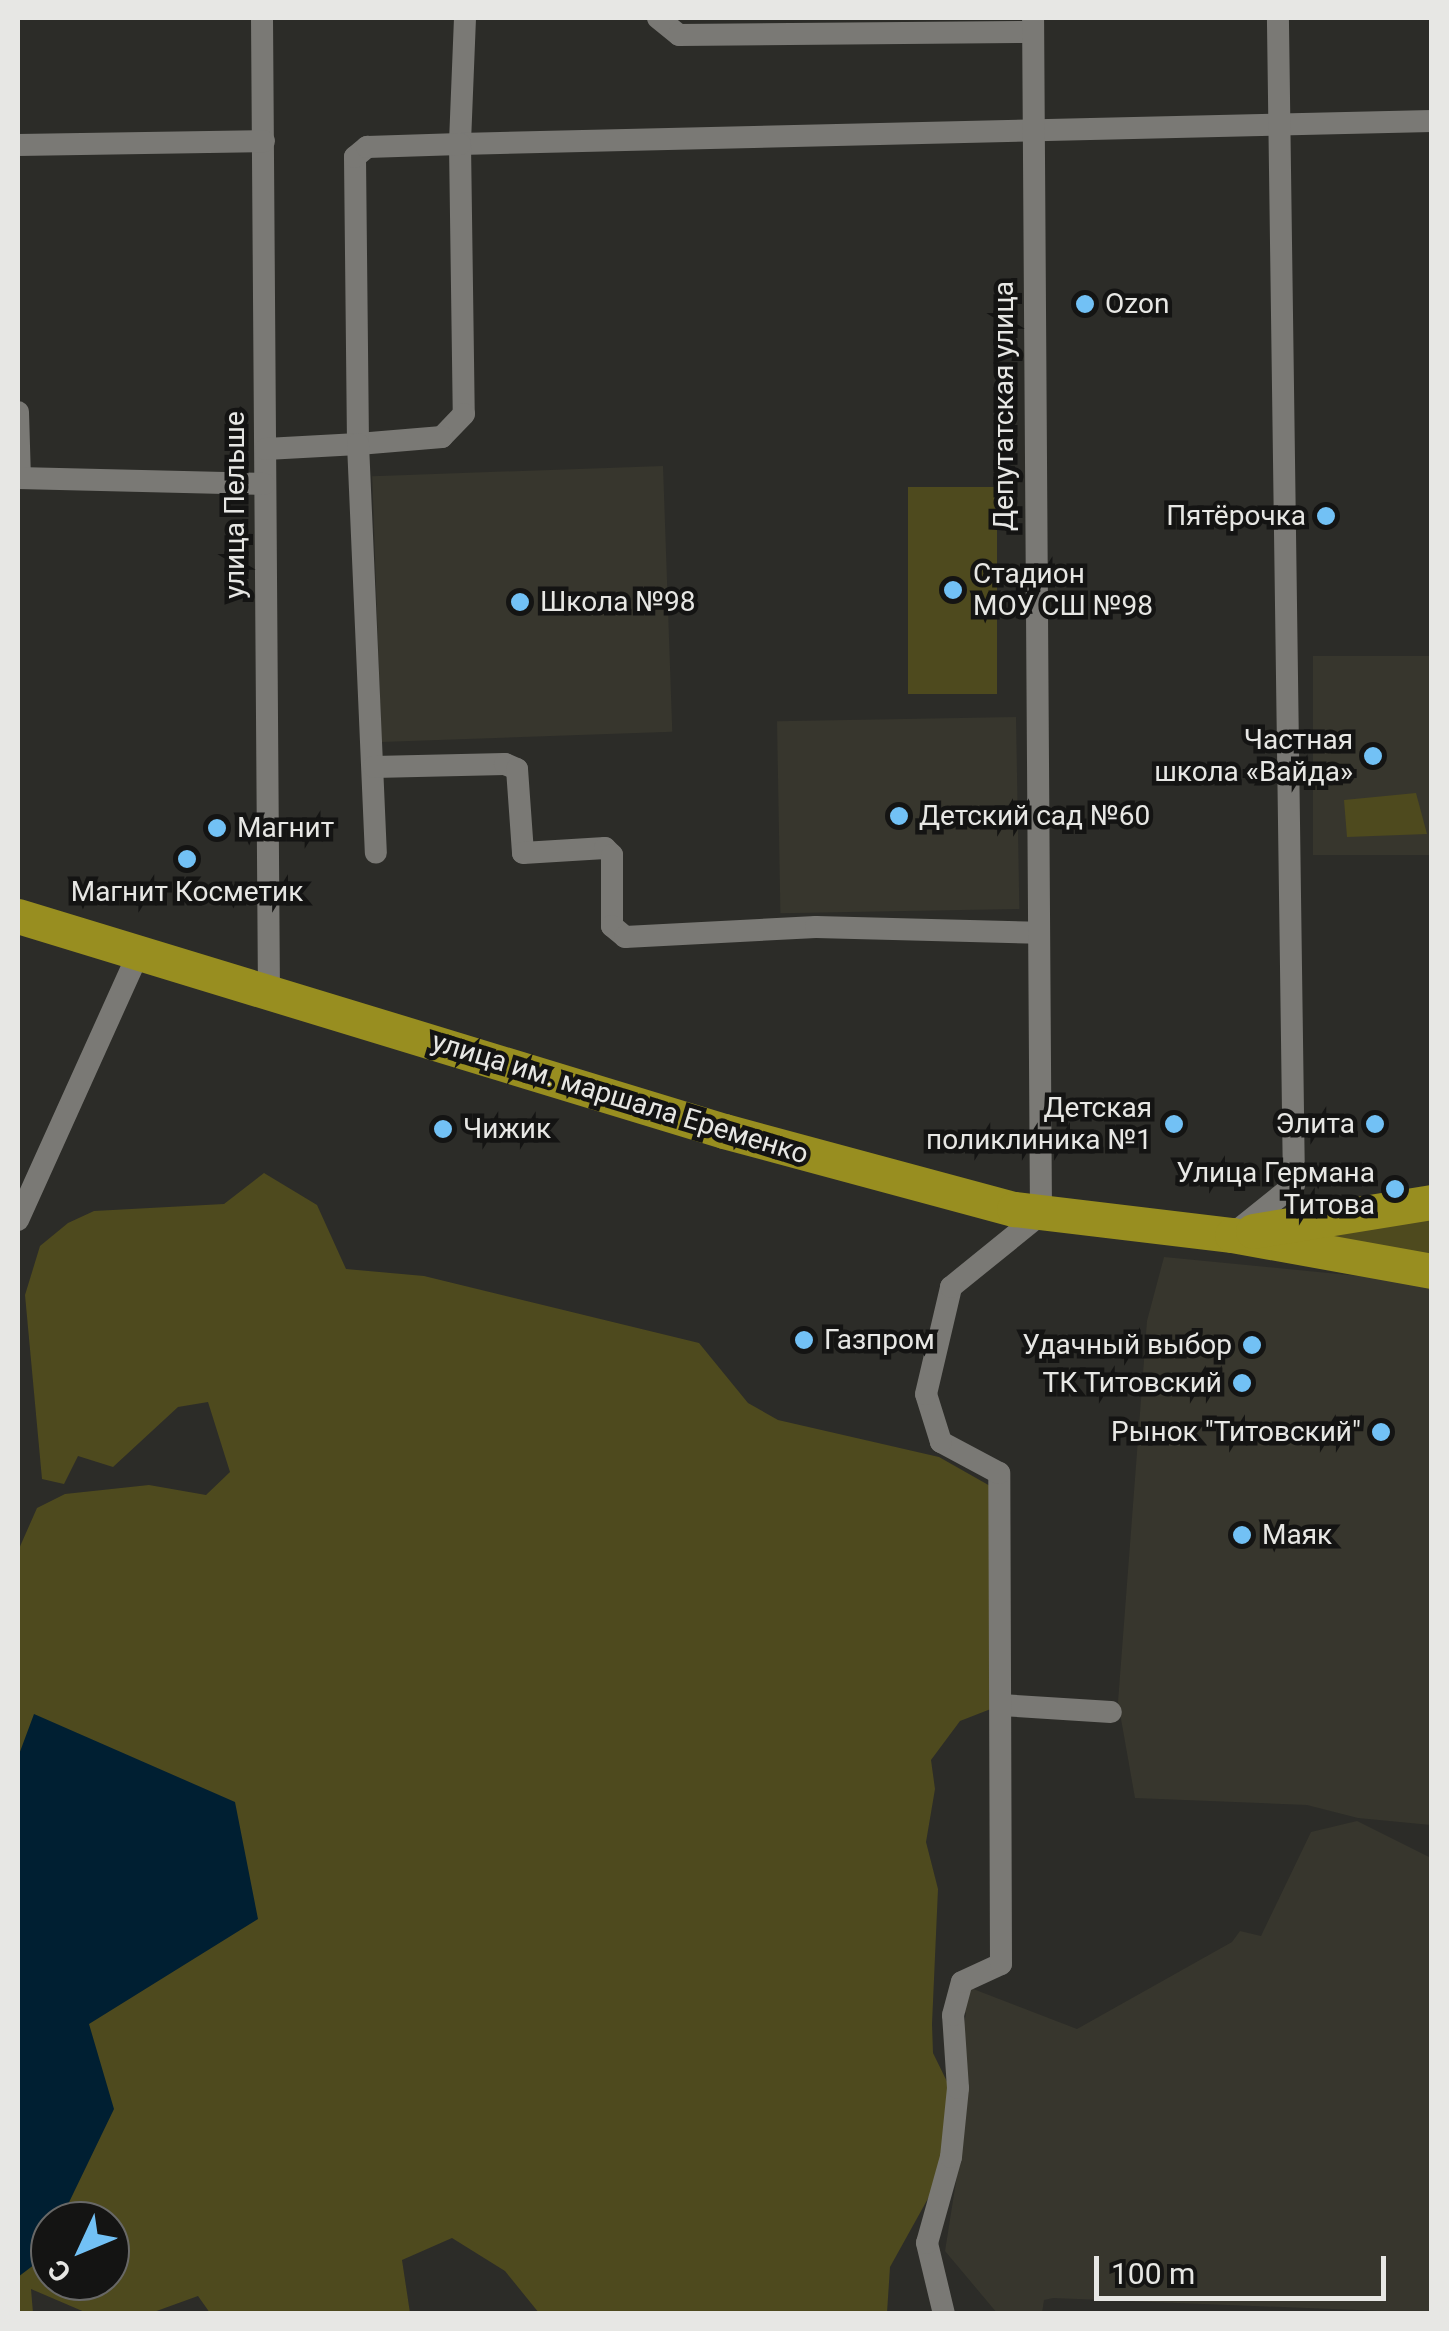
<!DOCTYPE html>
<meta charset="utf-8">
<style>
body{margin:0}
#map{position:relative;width:1449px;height:2331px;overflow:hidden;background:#2c2c28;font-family:Roboto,sans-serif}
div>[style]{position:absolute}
.built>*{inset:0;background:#37362d;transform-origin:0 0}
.green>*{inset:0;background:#4e4a1e;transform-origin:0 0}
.water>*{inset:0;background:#001f32}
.minor>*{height:22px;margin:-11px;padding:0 11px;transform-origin:11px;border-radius:11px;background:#7a7975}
.trunk>*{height:35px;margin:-17.5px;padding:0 17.5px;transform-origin:17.5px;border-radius:17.5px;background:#988e20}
.dots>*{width:28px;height:28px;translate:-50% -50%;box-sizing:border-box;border:5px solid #141413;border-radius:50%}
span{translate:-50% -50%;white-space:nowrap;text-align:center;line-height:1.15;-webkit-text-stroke:9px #141413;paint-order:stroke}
.poi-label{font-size:28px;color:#e7e7e4}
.left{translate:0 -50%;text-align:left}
.right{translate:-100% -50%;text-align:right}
.street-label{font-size:28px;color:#e7e7e4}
.frame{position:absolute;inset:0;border:20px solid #e7e7e4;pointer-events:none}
.north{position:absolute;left:30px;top:2201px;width:100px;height:100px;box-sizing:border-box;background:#141413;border:2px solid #686867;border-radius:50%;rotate:226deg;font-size:28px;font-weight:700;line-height:40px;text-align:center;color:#e7e7e4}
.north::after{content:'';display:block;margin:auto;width:35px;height:45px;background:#72c1f5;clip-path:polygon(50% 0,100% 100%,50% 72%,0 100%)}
.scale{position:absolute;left:1094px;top:2256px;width:292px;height:45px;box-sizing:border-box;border:5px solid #e7e7e4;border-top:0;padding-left:12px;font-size:30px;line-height:35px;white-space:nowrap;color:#e7e7e4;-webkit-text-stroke:8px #141413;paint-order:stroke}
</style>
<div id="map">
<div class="built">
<i style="left:663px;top:466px;width:266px;height:291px;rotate:88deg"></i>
<i style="left:1431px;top:656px;width:199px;height:118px;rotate:90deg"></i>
<i style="left:1016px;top:717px;width:192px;height:239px;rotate:89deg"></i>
<i style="clip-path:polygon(1164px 1257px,1431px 1283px,1431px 1825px,1358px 1818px,1307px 1805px,1135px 1798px,1118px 1702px,1147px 1321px)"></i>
<i style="clip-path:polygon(1357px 1821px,1431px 1858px,1431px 2313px,1053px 2298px,1044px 2300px,1042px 2313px,997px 2313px,945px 2251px,963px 2138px,959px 2051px,966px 2013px,960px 2010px,968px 1987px,1077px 2029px,1232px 1942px,1240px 1931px,1261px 1936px,1311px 1832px)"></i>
</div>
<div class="green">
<i style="left:908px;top:487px;width:89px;height:207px"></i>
<i style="clip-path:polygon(1416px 793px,1427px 834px,1347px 837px,1344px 800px)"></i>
<i style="clip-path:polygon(evenodd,264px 1173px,317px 1205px,346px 1269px,424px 1276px,699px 1343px,748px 1403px,778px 1420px,939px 1457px,999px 1491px,1001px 1705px,960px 1721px,931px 1760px,935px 1789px,926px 1842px,938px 1889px,932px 2024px,933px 2053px,957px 2102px,951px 2157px,890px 2267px,887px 2313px,539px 2313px,505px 2271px,452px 2238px,402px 2260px,410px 2313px,210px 2313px,198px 2296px,151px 2313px,87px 2313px,31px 2289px,33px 2313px,18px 2314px,18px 1551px,37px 1508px,65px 1494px,149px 1485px,206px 1495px,230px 1472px,208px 1402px,178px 1407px,113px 1467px,78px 1456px,64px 1484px,42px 1479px,25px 1295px,40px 1246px,68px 1223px,94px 1211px,224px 1204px,264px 1173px,50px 2221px,110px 2221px,110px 2281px,50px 2281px,50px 2221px)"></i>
<i style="clip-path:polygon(1431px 1218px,1431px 1256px,1310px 1235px)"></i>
</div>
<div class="water">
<i style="clip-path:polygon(34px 1714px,235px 1802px,258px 1919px,89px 2024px,114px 2109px,60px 2221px,50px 2221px,43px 2258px,18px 2277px,18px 1757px)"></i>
</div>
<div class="minor">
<i style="left:262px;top:18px;width:974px;rotate:89.59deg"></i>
<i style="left:465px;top:18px;width:126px;rotate:92.3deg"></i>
<i style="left:460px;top:144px;width:972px;rotate:-1.36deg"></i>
<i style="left:658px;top:18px;width:27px;rotate:39deg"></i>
<i style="left:679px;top:35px;width:354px;rotate:-0.5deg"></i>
<i style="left:460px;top:144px;width:270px;rotate:89.2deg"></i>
<i style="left:464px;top:414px;width:32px;rotate:134deg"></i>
<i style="left:442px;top:437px;width:84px;rotate:175.2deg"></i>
<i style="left:358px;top:444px;width:287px;rotate:-90.6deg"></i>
<i style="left:355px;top:157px;width:16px;rotate:-40deg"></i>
<i style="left:367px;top:147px;width:93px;rotate:-1.8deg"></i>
<i style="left:18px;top:145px;width:246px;rotate:-0.9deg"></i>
<i style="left:18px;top:412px;width:66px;rotate:88.3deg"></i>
<i style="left:266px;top:449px;width:92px;rotate:-3.1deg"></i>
<i style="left:358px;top:444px;width:409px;rotate:87.5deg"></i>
<i style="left:18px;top:478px;width:246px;rotate:1.4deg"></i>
<i style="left:374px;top:767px;width:131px;rotate:-1.3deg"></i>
<i style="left:505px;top:764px;width:13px;rotate:23deg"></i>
<i style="left:517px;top:769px;width:84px;rotate:85.9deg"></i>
<i style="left:523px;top:853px;width:82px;rotate:-3.5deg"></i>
<i style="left:605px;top:848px;width:10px;rotate:45deg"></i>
<i style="left:612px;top:855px;width:71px;rotate:90deg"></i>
<i style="left:612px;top:926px;width:17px;rotate:40deg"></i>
<i style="left:625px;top:937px;width:191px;rotate:-3deg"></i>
<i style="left:816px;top:927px;width:222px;rotate:1.5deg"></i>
<i style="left:18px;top:1220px;width:289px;rotate:-65.7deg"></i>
<i style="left:1239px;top:1229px;width:70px;rotate:-38.7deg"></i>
<i style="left:1294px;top:1185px;width:1167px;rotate:-90.79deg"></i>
<i style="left:1001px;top:1705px;width:110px;rotate:3.6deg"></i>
<i style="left:944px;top:2314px;width:73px;rotate:-103.5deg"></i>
<i style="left:927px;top:2243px;width:89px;rotate:-74.4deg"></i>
<i style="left:951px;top:2157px;width:69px;rotate:-84.2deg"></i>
<i style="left:958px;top:2088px;width:73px;rotate:-93.9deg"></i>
<i style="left:953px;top:2015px;width:34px;rotate:-75deg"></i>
<i style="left:962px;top:1982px;width:43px;rotate:-24.8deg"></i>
<i style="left:1001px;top:1964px;width:491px;rotate:-90.2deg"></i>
<i style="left:999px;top:1473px;width:66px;rotate:-151.9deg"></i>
<i style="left:941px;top:1442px;width:50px;rotate:-107.4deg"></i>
<i style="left:926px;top:1394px;width:110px;rotate:-76.8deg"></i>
<i style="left:951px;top:1287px;width:116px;rotate:-39deg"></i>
<i style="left:1041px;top:1214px;width:1196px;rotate:-90.38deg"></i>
</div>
<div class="trunk">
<i style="left:18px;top:916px;width:738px;rotate:16.94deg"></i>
<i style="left:724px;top:1131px;width:300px;rotate:15.1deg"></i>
<i style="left:1014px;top:1209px;width:220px;rotate:6.8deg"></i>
<i style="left:1232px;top:1235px;width:203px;rotate:10.2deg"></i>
<i style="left:1253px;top:1231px;width:181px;rotate:-9.2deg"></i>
</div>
<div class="dots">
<i style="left:1085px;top:304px;background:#72c1f5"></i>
<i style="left:1326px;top:516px;background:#72c1f5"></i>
<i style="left:953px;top:590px;background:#72c1f5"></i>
<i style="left:520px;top:602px;background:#72c1f5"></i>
<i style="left:1373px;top:756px;background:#72c1f5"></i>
<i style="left:899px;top:816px;background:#72c1f5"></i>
<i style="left:217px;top:828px;background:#72c1f5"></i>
<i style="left:187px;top:859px;background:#72c1f5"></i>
<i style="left:1174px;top:1124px;background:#72c1f5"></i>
<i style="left:1375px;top:1124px;background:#72c1f5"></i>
<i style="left:443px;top:1129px;background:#72c1f5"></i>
<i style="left:1395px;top:1189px;background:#72c1f5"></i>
<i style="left:804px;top:1340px;background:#72c1f5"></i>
<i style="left:1252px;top:1345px;background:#72c1f5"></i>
<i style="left:1242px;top:1383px;background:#72c1f5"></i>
<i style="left:1381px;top:1432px;background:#72c1f5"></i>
<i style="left:1242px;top:1535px;background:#72c1f5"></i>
</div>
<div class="poi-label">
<span class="left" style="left:1105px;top:304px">Ozon</span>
<span class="right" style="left:1306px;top:516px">Пятёрочка</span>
<span class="left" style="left:973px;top:590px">Стадион<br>МОУ СШ №98</span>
<span class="left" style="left:540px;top:602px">Школа №98</span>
<span class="right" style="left:1353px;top:756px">Частная<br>школа «Вайда»</span>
<span class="left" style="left:919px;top:816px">Детский сад №60</span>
<span class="left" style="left:237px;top:828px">Магнит</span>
<span style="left:187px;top:892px">Магнит Косметик</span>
<span class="right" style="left:1152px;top:1124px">Детская<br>поликлиника №1</span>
<span class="right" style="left:1355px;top:1124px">Элита</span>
<span class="left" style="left:463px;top:1129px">Чижик</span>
<span class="right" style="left:1375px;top:1189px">Улица Германа<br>Титова</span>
<span class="left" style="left:824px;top:1340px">Газпром</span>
<span class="right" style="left:1232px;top:1345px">Удачный выбор</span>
<span class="right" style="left:1222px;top:1383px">ТК Титовский</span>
<span class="right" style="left:1361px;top:1432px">Рынок "Титовский"</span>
<span class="left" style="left:1262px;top:1535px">Маяк</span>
</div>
<div class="street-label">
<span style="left:1004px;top:406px;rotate:-90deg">Депутатская улица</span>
<span style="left:235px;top:505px;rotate:-90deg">улица Пельше</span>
<span style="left:620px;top:1098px;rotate:17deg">улица им. маршала Еременко</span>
</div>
<div class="frame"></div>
<div class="north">С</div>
<div class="scale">100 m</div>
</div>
